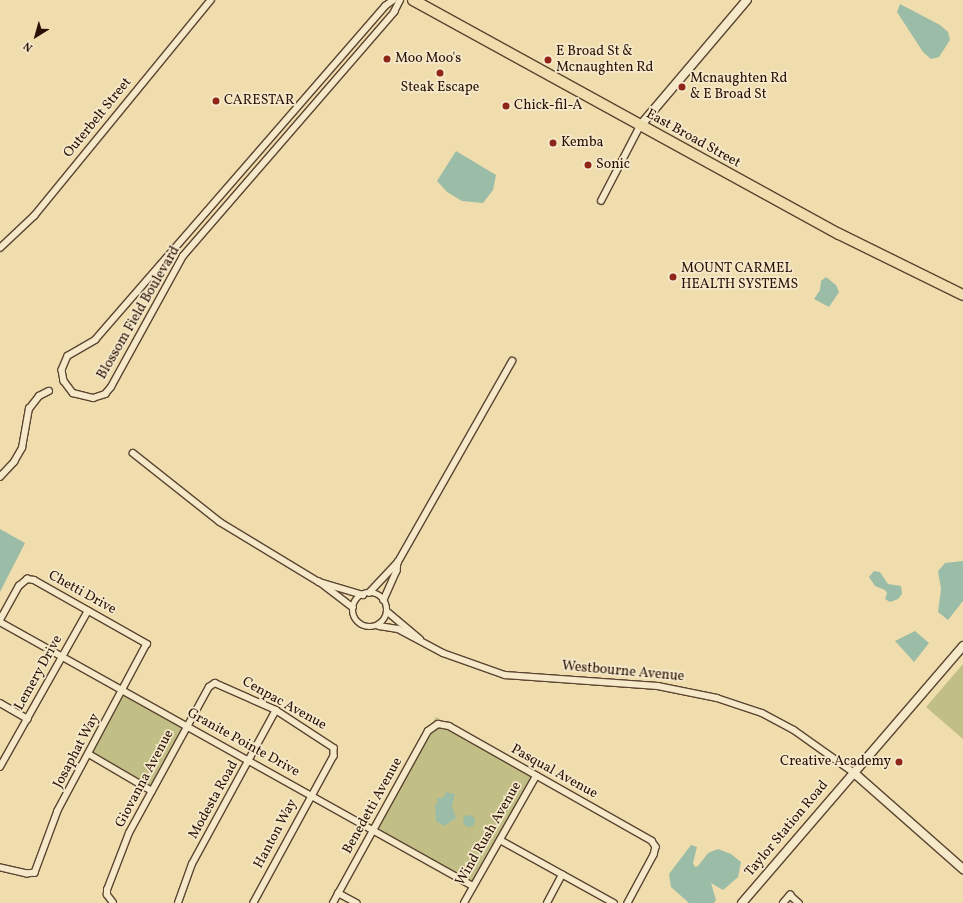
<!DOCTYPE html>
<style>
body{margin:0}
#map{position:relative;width:963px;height:903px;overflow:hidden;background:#f0ddad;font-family:Vollkorn,serif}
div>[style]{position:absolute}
.green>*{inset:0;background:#c1bf85;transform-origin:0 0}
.water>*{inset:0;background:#9bbca6}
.round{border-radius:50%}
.roads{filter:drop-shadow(1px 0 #5b4431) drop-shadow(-1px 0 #5b4431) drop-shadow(0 1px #5b4431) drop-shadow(0 -1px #5b4431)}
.street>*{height:5.5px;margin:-2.75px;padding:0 2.75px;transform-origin:2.75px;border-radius:2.75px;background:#f5e9ca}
.street>.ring{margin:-2.75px;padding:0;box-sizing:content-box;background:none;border:5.5px solid #f5e9ca;border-radius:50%}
.secondary>*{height:8px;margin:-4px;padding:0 4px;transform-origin:4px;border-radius:4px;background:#f5e9ca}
.highway>*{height:10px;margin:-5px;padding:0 5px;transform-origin:5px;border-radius:5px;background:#f0ddad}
.dots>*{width:11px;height:11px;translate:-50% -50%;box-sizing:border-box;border:2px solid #f5e9ca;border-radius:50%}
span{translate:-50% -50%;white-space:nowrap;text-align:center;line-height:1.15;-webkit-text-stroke:3.5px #f5e9ca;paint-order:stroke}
.poi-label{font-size:14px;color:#291108}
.left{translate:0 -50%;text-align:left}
.right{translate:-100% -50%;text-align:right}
.street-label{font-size:14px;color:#291108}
.north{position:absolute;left:16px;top:16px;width:40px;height:40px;-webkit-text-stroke:3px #f5e9ca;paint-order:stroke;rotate:217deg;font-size:11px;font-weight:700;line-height:16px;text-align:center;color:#291108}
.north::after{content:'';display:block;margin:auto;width:14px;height:18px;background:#291108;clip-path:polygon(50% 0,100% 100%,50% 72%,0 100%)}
</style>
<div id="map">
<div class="green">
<i style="clip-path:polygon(963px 664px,963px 739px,926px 707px)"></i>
<i style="left:123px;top:691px;width:73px;height:72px;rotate:29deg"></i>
<i style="left:436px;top:717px;width:116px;height:129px;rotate:31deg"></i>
</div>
<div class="water">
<i style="clip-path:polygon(900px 4px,940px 25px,948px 32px,950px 40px,939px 57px,931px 59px,923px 52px,897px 12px)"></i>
<i style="clip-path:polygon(456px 151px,496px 175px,493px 190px,483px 203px,462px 201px,447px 192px,437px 181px)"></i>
<i style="clip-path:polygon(826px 277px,836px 285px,839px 292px,829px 307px,814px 299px,820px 290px,821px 281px)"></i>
<i style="clip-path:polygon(0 529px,25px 543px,0 592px)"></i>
<i style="clip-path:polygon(963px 561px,963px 601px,948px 620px,938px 612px,941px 589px,938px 571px,945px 563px)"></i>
<i style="clip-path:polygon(874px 571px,880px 572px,888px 584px,901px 586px,902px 594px,898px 599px,890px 602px,885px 599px,887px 593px,885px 590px,875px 586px,869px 577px)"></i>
<i style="clip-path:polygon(915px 631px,929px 643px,914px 662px,895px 641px)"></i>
<i style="clip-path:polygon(446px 792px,455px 794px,452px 806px,456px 818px,444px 826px,436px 821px,435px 805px,438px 802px,437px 798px,443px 798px)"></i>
<i class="round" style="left:463px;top:815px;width:12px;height:12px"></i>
<i style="clip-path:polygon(691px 845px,697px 847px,693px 863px,695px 867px,698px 866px,708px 853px,718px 849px,731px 854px,741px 862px,738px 877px,729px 885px,723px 890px,711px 883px,716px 900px,714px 903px,689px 903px,671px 887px,669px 874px)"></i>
</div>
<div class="roads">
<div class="street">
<i style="left:394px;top:0;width:10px;rotate:143deg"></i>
<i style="left:386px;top:6px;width:442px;rotate:131deg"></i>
<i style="left:96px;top:340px;width:32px;rotate:150deg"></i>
<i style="left:68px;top:356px;width:15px;rotate:113deg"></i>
<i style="left:62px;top:370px;width:11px;rotate:80deg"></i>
<i style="left:64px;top:381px;width:15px;rotate:53deg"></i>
<i style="left:73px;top:393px;width:21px;rotate:14deg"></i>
<i style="left:93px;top:398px;width:13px;rotate:-18deg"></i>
<i style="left:105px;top:394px;width:9px;rotate:-49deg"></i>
<i style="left:111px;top:387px;width:149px;rotate:-61.2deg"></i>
<i style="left:183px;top:256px;width:323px;rotate:-49.1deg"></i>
<i style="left:394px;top:12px;width:13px;rotate:-63deg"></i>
<i style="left:601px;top:201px;width:85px;rotate:-62.5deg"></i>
<i style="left:0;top:248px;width:47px;rotate:-43.3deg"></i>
<i style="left:34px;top:216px;width:279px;rotate:-50.7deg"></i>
<i style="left:133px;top:453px;width:111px;rotate:38.4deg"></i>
<i style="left:220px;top:522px;width:116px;rotate:31.2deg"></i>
<i style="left:0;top:477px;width:21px;rotate:-47deg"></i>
<i style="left:14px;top:462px;width:16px;rotate:-60deg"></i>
<i style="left:22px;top:448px;width:40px;rotate:-80deg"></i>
<i style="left:29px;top:409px;width:16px;rotate:-52deg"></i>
<i style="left:39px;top:396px;width:11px;rotate:-27deg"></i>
<i style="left:398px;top:562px;width:231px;rotate:-60.4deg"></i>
<i class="ring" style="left:353px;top:593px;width:28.5px;height:28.5px"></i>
<i style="left:369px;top:593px;width:42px;rotate:-46.9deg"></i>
<i style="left:398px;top:562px;width:9px;rotate:96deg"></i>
<i style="left:397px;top:571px;width:32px;rotate:114deg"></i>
<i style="left:353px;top:608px;width:43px;rotate:-142.6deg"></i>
<i style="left:319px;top:582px;width:46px;rotate:16.5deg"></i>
<i style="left:388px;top:612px;width:42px;rotate:40.2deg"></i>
<i style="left:0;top:620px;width:39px;rotate:-61deg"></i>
<i style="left:19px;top:586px;width:11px;rotate:-41deg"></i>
<i style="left:27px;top:579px;width:7px;rotate:8deg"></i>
<i style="left:34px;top:580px;width:130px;rotate:29.5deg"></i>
<i style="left:147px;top:644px;width:189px;rotate:118.1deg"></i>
<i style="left:58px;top:811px;width:66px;rotate:110.4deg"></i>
<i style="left:35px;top:873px;width:8px;rotate:173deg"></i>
<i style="left:27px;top:874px;width:28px;rotate:-167deg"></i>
<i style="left:0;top:622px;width:542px;rotate:29.17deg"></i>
<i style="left:379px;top:626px;width:19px;rotate:9deg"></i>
<i style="left:398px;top:629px;width:51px;rotate:28.1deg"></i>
<i style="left:443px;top:653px;width:66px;rotate:19.5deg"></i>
<i style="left:505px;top:675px;width:153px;rotate:4.1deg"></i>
<i style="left:658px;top:686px;width:60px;rotate:11.5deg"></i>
<i style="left:717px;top:698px;width:47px;rotate:18.4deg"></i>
<i style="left:762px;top:713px;width:36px;rotate:28deg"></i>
<i style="left:794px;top:730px;width:72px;rotate:35.4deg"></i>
<i style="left:0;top:703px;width:32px;rotate:30deg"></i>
<i style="left:89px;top:754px;width:73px;rotate:30.4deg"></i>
<i style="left:0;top:767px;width:179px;rotate:-60.6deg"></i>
<i style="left:500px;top:840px;width:130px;rotate:28.9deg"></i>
<i style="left:338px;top:893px;width:21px;rotate:28deg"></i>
<i style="left:113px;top:903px;width:10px;rotate:-127deg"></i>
<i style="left:107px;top:895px;width:5px;rotate:-90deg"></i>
<i style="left:107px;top:890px;width:61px;rotate:-68.9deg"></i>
<i style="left:129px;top:833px;width:166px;rotate:-61.3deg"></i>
<i style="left:209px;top:687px;width:7px;rotate:-34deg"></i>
<i style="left:215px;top:683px;width:67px;rotate:23.9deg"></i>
<i style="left:276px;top:710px;width:69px;rotate:33.2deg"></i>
<i style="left:334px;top:748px;width:8px;rotate:90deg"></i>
<i style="left:334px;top:756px;width:167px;rotate:118.6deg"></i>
<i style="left:178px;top:903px;width:41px;rotate:-70.3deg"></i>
<i style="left:192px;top:864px;width:175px;rotate:-61.4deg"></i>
<i style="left:333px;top:903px;width:196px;rotate:-61.1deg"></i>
<i style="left:428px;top:731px;width:12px;rotate:-35deg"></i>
<i style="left:438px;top:724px;width:11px;rotate:10deg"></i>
<i style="left:449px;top:726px;width:233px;rotate:29.5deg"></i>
<i style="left:652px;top:841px;width:7px;rotate:56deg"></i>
<i style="left:656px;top:847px;width:8px;rotate:104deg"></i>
<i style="left:654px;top:855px;width:55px;rotate:118.4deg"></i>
<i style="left:464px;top:903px;width:146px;rotate:-60.4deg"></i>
<i style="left:547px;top:903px;width:32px;rotate:-62deg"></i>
<i style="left:783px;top:903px;width:11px;rotate:-49deg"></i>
<i style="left:790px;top:895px;width:12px;rotate:42deg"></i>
</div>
<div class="secondary">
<i style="left:640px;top:126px;width:165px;rotate:-49.7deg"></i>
<i style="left:853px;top:772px;width:147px;rotate:41.4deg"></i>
<i style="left:742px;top:903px;width:339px;rotate:-49.3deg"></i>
</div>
<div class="highway">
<i style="left:413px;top:0;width:486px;rotate:28.8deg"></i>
<i style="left:839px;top:234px;width:138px;rotate:26.2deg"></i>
</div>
</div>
<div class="dots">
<i style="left:387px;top:59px;background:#8f2418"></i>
<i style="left:548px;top:60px;background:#8f2418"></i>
<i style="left:440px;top:73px;background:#8f2418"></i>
<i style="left:682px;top:87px;background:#8f2418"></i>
<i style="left:216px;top:101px;background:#8f2418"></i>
<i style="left:506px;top:106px;background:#8f2418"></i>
<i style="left:553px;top:143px;background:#8f2418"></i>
<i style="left:588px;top:165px;background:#8f2418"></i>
<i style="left:673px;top:277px;background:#8f2418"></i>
<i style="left:899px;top:762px;background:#8f2418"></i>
</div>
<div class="poi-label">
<span class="left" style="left:556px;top:60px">E Broad St &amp;<br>Mcnaughten Rd</span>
<span class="left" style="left:395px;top:59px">Moo Moo's</span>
<span class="left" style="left:690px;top:87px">Mcnaughten Rd<br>&amp; E Broad St</span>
<span style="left:440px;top:88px">Steak Escape</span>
<span class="left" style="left:224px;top:101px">CARESTAR</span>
<span class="left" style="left:514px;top:106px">Chick-fil-A</span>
<span class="left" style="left:561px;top:143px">Kemba</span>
<span class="left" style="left:596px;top:165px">Sonic</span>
<span class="left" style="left:681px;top:277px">MOUNT CARMEL<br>HEALTH SYSTEMS</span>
<span class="right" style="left:891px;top:762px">Creative Academy</span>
</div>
<div class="street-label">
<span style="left:98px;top:118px;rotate:-51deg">Outerbelt Street</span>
<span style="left:693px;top:139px;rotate:29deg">East Broad Street</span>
<span style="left:139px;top:313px;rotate:-60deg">Blossom Field Boulevard</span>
<span style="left:82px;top:593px;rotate:29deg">Chetti Drive</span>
<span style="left:623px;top:672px;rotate:5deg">Westbourne Avenue</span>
<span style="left:39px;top:673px;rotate:-61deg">Lemery Drive</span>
<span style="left:284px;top:704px;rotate:29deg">Cenpac Avenue</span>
<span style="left:243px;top:743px;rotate:29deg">Granite Pointe Drive</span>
<span style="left:77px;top:751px;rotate:-62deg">Josaphat Way</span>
<span style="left:554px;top:772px;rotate:29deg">Pasqual Avenue</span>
<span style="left:145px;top:779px;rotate:-62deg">Giovanna Avenue</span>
<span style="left:214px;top:800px;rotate:-61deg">Modesta Road</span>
<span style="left:373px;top:806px;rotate:-61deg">Benedetti Avenue</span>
<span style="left:787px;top:829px;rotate:-50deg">Taylor Station Road</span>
<span style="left:276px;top:834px;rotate:-62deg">Hanton Way</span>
<span style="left:489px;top:834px;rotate:-60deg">Wind Rush Avenue</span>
</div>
<div class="north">N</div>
</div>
